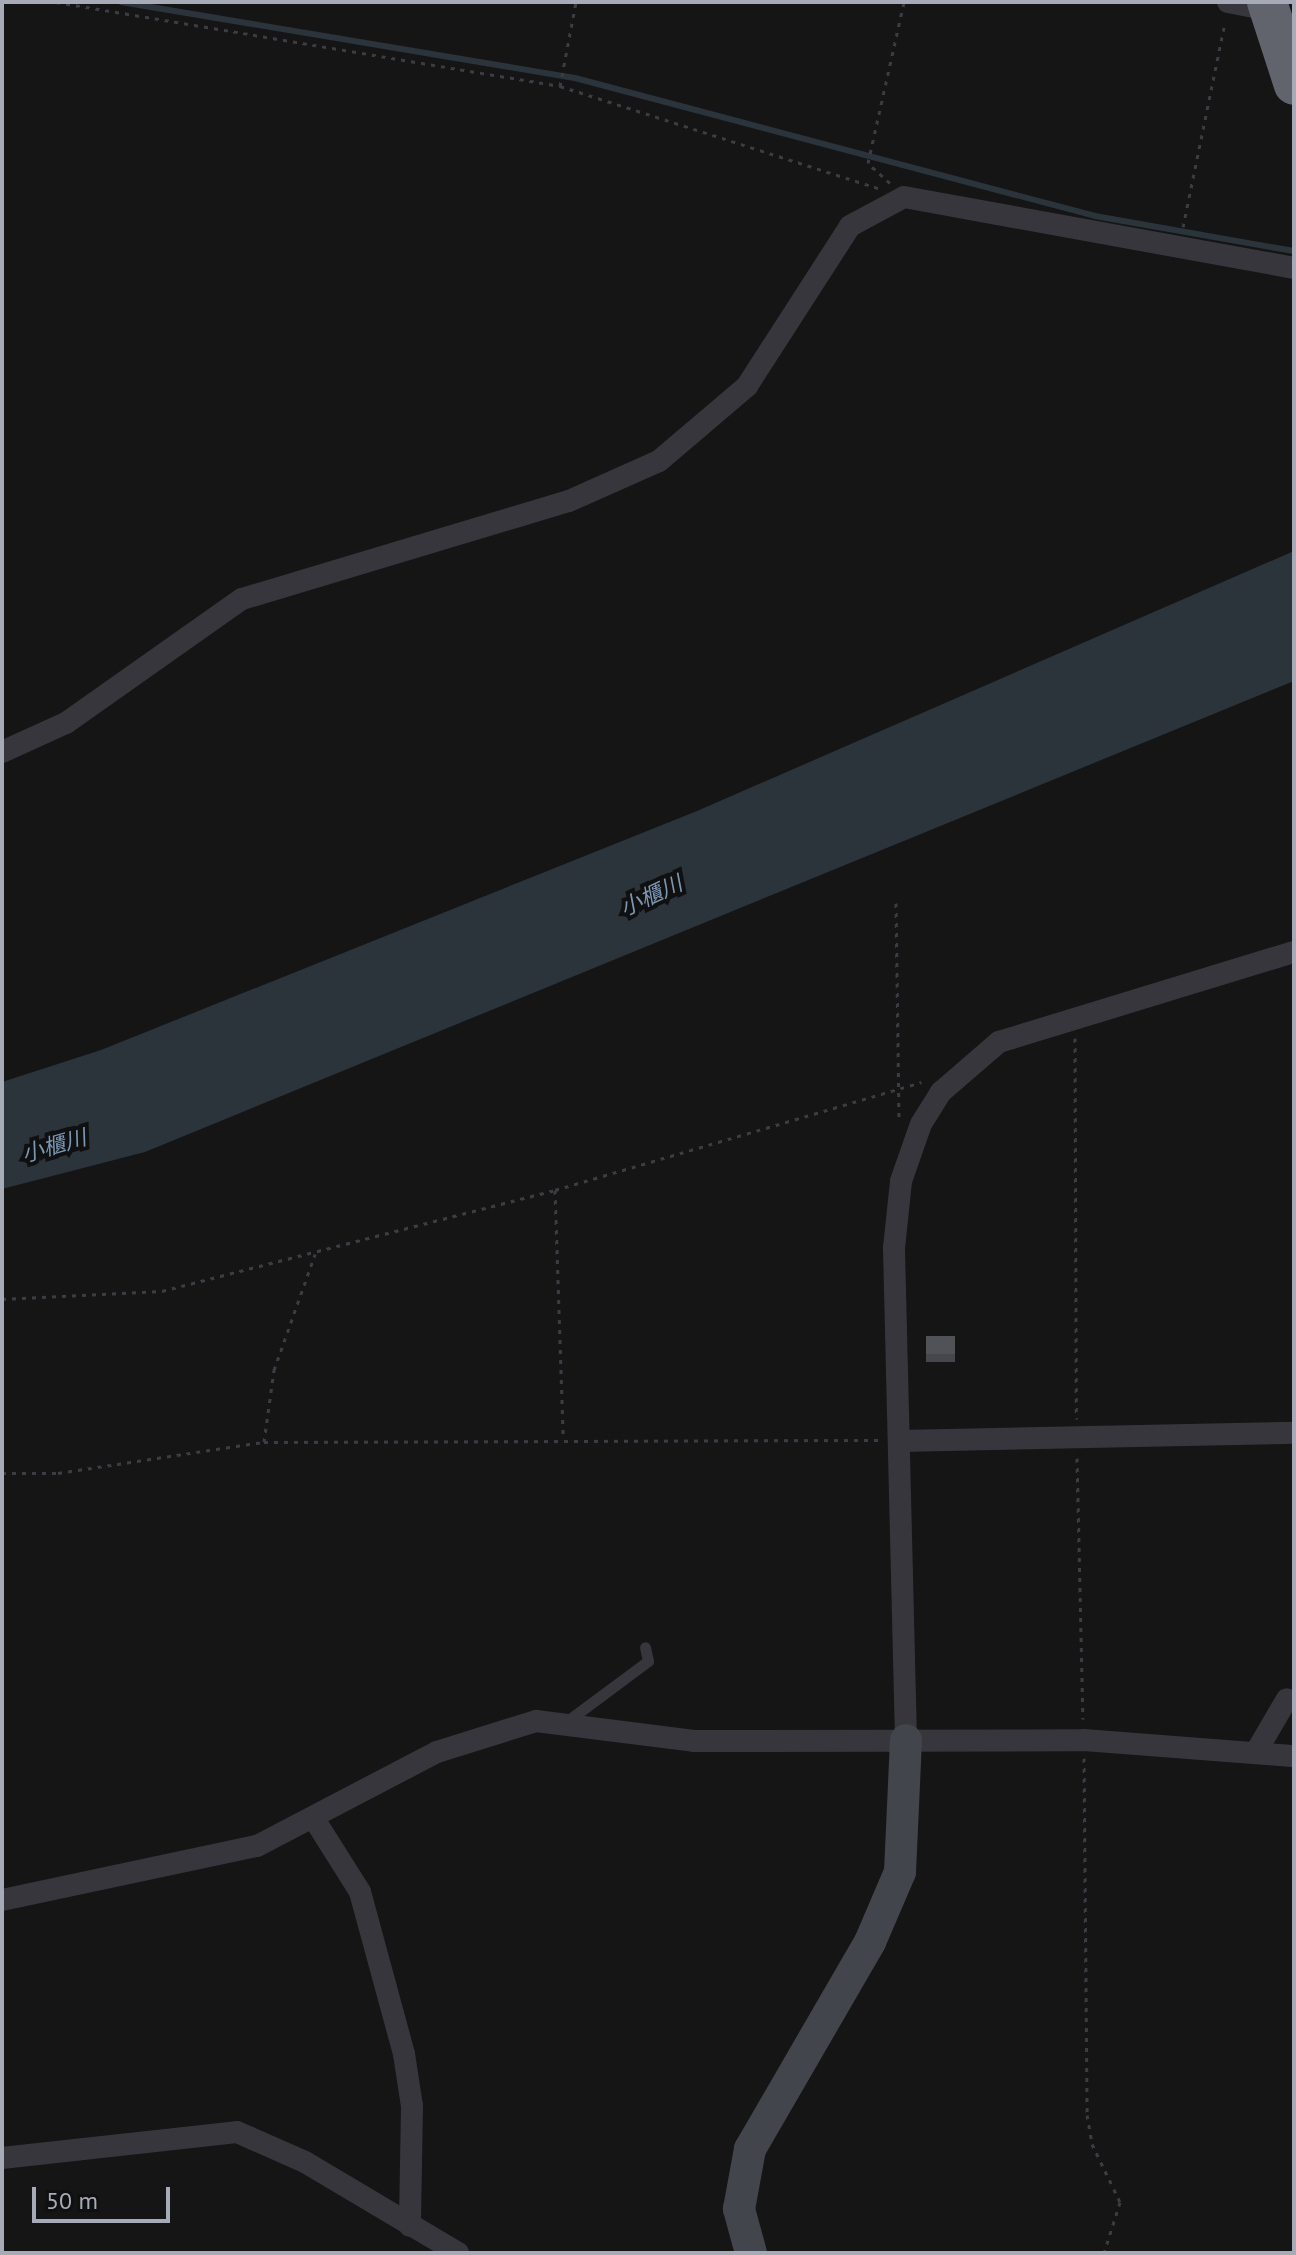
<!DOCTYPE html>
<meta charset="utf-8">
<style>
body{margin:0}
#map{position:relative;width:1296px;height:2255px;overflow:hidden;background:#151516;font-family:"PT Sans","Noto Sans JP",sans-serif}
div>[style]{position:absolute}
.water>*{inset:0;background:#2b333b}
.stream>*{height:6px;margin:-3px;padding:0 3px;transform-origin:3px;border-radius:3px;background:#2b333b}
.path>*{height:3px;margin-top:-1.5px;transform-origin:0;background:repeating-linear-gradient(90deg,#3b3d43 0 4px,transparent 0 10px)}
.lane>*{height:11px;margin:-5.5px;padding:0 5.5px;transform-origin:5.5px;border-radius:5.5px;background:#36363c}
.street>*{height:22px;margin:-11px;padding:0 11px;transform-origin:11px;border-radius:11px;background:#36363c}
.secondary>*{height:32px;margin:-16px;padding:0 16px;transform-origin:16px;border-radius:16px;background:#43454c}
.highway>*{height:40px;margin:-20px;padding:0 20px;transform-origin:20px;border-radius:20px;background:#61646d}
.wall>*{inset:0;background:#46474c;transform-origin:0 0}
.building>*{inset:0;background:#515258;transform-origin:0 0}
span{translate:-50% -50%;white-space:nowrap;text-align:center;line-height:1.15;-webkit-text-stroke:8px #101011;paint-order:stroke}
.water-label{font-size:22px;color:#7c97b3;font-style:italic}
.frame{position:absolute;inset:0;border:4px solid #a6abb7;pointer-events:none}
.scale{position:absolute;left:32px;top:2187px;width:138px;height:36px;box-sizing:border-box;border:4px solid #a6abb7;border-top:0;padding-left:10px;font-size:24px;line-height:28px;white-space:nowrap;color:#a6abb7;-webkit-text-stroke:6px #101011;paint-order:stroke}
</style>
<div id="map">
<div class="water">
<i style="clip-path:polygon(1294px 551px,1294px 681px,145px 1152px,2px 1189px,2px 1082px,101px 1050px,697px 811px)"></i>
</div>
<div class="stream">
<i style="left:121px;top:2px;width:460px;rotate:9.5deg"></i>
<i style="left:575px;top:78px;width:538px;rotate:14.86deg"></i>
<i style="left:1095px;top:216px;width:202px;rotate:10deg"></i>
</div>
<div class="path">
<i style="left:56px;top:2px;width:511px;rotate:9.46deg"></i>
<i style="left:560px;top:86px;width:334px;rotate:17.8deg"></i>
<i style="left:560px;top:86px;width:86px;rotate:-79.2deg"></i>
<i style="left:890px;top:183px;width:30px;rotate:-138deg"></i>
<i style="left:868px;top:163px;width:165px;rotate:-77.4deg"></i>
<i style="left:1183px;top:227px;width:209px;rotate:-78.4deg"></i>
<i style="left:896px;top:903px;width:218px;rotate:89.2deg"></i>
<i style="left:1075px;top:1038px;width:381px;rotate:89.8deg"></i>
<i style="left:555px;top:1190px;width:247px;rotate:88.1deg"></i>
<i style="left:2px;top:1299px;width:160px;rotate:-2.9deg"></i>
<i style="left:162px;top:1291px;width:406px;rotate:-14.4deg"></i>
<i style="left:555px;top:1190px;width:382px;rotate:-16.4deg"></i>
<i style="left:264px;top:1442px;width:73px;rotate:-82.1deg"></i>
<i style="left:274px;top:1370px;width:123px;rotate:-70.5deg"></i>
<i style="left:1077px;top:1458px;width:261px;rotate:88.7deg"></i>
<i style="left:2px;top:1473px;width:56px"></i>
<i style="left:58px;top:1473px;width:208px;rotate:-8.6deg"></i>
<i style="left:264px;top:1442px;width:616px;rotate:-0.19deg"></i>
<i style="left:1084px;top:1758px;width:357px;rotate:89.5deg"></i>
<i style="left:1087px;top:2115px;width:29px;rotate:80deg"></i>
<i style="left:1092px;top:2144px;width:64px;rotate:64.2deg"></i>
<i style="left:1120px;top:2202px;width:53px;rotate:107.4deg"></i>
</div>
<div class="lane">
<i style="left:566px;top:1722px;width:102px;rotate:-36.6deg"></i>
<i style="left:648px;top:1661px;width:14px;rotate:-102deg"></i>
</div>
<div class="street">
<i style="left:1228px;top:2px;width:31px;rotate:11deg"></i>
<i style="left:2px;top:752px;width:70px;rotate:-24.4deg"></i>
<i style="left:66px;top:723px;width:215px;rotate:-35.2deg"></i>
<i style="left:242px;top:599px;width:341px;rotate:-16.7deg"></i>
<i style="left:569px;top:501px;width:98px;rotate:-24deg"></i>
<i style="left:659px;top:461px;width:116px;rotate:-40.4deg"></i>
<i style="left:747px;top:386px;width:190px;rotate:-57.2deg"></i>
<i style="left:850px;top:226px;width:61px;rotate:-28.2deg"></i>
<i style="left:904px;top:197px;width:396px;rotate:10.3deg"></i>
<i style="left:900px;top:1441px;width:394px;rotate:-1.2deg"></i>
<i style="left:906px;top:1740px;width:492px;rotate:-91.4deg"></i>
<i style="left:894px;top:1248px;width:67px;rotate:-84deg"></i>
<i style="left:901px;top:1181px;width:60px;rotate:-70.7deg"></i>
<i style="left:921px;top:1124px;width:38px;rotate:-58deg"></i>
<i style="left:941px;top:1092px;width:77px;rotate:-40.8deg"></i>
<i style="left:999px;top:1042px;width:308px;rotate:-17deg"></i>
<i style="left:1256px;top:1752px;width:61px;rotate:-59.7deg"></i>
<i style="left:316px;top:1822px;width:83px;rotate:57.8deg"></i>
<i style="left:360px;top:1892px;width:168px;rotate:74.8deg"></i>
<i style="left:404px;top:2054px;width:53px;rotate:81.3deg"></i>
<i style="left:412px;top:2106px;width:120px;rotate:91deg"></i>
<i style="left:2px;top:1900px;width:261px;rotate:-12deg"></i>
<i style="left:257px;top:1846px;width:203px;rotate:-27.6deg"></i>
<i style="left:437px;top:1752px;width:104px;rotate:-17.4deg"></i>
<i style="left:536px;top:1721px;width:159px;rotate:7.2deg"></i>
<i style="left:694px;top:1741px;width:390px;rotate:-0.1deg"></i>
<i style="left:1084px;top:1740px;width:211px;rotate:4.4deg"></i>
<i style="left:2px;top:2158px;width:236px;rotate:-6.3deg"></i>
<i style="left:237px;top:2132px;width:74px;rotate:23.8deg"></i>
<i style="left:305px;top:2162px;width:178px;rotate:30.7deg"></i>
</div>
<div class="secondary">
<i style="left:751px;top:2253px;width:46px;rotate:-105.3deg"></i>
<i style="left:739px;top:2209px;width:61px;rotate:-79.6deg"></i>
<i style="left:750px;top:2149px;width:239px;rotate:-59.9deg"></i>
<i style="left:870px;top:1942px;width:76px;rotate:-66.8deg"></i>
<i style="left:900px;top:1872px;width:132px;rotate:-87.4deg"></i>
</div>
<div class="highway">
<i style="left:1267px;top:2px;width:87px;rotate:72deg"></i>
</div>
<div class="wall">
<i style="left:926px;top:1336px;width:29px;height:26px"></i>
</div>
<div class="building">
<i style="left:926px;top:1336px;width:29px;height:18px"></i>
</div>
<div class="water-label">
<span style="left:651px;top:896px;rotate:-25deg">小櫃川</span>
<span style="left:54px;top:1146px;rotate:-16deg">小櫃川</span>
</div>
<div class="frame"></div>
<div class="scale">50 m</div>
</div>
